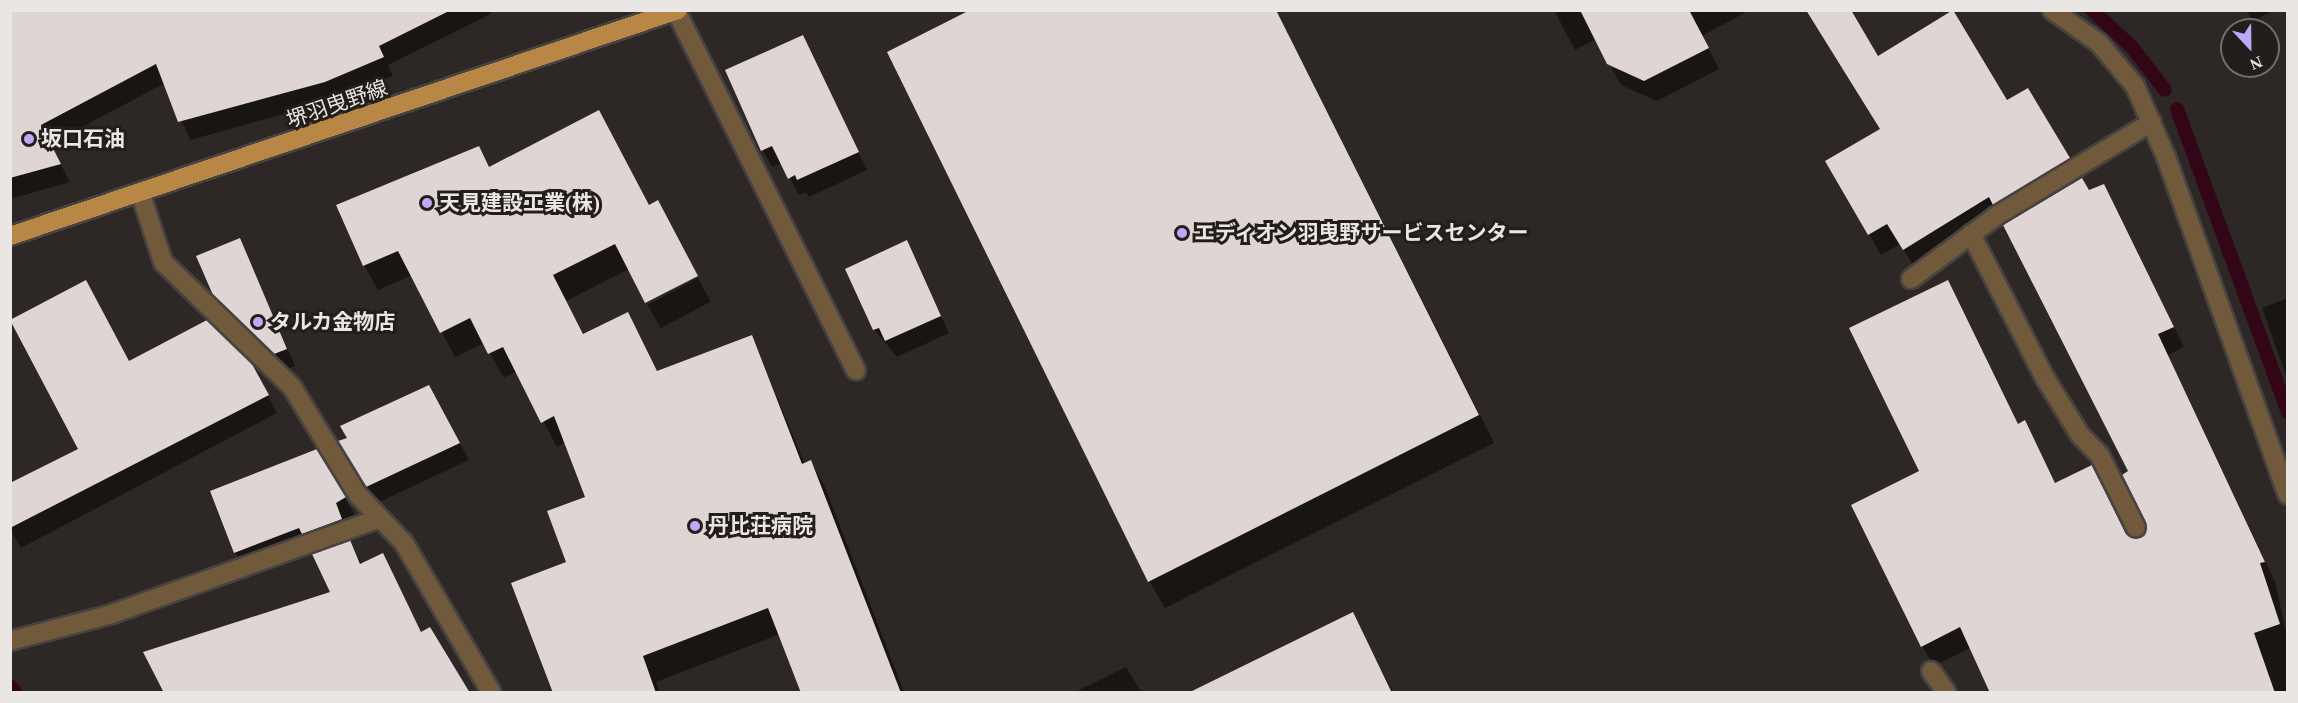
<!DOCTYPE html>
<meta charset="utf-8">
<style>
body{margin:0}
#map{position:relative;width:2298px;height:703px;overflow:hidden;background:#2d2825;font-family:"Times New Roman","Noto Sans JP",serif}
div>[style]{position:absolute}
.shadow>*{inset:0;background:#0007;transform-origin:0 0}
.stream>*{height:14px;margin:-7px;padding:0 7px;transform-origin:7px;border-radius:7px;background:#320616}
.building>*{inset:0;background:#ded5d4}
.roads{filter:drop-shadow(2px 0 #474340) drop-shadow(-2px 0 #474340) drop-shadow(0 2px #474340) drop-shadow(0 -2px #474340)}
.lane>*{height:18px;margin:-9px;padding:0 9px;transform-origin:9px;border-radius:9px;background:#71593b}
.street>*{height:18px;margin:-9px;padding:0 9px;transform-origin:9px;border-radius:9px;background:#71593b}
.primary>*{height:18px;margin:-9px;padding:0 9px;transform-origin:9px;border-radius:9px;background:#b88746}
.dots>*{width:16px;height:16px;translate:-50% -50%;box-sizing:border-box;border:3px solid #231e1c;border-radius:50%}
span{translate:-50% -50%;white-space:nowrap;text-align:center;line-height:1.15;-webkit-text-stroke:6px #231e1c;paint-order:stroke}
.street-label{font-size:21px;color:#e9e6e4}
.poi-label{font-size:21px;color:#e9e6e4;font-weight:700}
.left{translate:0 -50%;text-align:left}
.frame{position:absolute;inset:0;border:12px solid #e9e6e4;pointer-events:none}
.north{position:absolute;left:2220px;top:18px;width:60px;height:60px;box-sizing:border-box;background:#231e1c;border:2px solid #726e6c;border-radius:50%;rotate:158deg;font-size:16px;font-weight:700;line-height:24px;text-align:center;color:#e9e6e4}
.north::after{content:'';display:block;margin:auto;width:21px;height:27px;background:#bbaaf6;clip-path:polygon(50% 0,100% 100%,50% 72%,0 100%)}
</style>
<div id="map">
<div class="shadow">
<i style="clip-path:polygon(10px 10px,489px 10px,491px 14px,388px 65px,393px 76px,335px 100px,190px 140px,165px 83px,50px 144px,70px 182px,10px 199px)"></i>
<i style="clip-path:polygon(1276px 10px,1494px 443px,1165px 608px,1149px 581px)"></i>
<i style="clip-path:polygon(1554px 10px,1750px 10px,1702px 36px,1719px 69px,1657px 101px,1621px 85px,1611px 67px,1651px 83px,1608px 62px,1596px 39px,1575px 50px)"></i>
<i style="clip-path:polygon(2247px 10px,2275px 10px,2253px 21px)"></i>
<i style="clip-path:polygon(802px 37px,867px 170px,809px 197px,806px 192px,799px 195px,782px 163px,772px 167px,762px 150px)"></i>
<i style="clip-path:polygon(1877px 58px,2006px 102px,2027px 90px,2089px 192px,2103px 186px,2184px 347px,2168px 355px,2275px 582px,2288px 641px,2288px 692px,2028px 692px,1970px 648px,1934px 666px,1922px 646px,1921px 472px,1948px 282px,2019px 425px,2036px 443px,2056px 484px,2091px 467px,2127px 535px,2141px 540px,2149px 528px,2130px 472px,2002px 218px,1916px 270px,1900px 244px,1881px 255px,1827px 162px,1881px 130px)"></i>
<i style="clip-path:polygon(598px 112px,629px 269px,566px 301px,584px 335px,627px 314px,658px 373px,752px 337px,805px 464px,811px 462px,825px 487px,904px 692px,802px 692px,780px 634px,656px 682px,660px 692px,554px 692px,568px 563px,587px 498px,566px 442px,557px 447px,517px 371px,504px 378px,484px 343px,455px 357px,412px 275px,378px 290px,364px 265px,489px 168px)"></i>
<i style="clip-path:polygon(240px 240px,295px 366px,285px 370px,225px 312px,214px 294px)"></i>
<i style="clip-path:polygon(906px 242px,949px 333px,897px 357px,875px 330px,847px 270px)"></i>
<i style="left:698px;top:278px;width:27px;height:57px;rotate:62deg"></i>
<i style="clip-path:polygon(2288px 298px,2288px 381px,2262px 308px)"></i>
<i style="clip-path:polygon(129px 362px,261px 383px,277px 413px,21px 548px,10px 529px,10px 485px,80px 450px)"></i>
<i style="clip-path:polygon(438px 404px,469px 460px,377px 503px,350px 458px)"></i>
<i style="clip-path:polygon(316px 451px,355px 515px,345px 520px,351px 537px,245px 569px,235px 552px)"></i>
<i style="clip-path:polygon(350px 542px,362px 565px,382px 555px,422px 633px,469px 692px,333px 593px)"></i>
<i style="clip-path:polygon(1352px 614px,1393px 692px,1191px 692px)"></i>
<i style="clip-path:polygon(1126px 667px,1141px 692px,1075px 692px)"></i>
</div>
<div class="stream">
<i style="left:2092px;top:10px;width:54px;rotate:42.8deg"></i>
<i style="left:2132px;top:47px;width:54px;rotate:52.5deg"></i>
<i style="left:2177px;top:109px;width:323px;rotate:69.9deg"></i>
<i style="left:10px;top:686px;width:8px;rotate:50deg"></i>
</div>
<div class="building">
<i style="clip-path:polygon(10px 10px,451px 10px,379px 46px,384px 57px,325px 82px,178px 122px,156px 64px,41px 125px,61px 164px,10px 178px)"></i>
<i style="clip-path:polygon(970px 10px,1276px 10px,1479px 415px,1148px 582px,887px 52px)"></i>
<i style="clip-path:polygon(1580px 10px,1689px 10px,1709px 48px,1644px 81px,1607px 64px)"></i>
<i style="clip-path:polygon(1806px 10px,1851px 10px,1878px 56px,1953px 10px,2007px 100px,2028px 88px,2070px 158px,1993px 205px,1989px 197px,1903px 250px,1887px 224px,1868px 235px,1825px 161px,1880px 129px)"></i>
<i style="clip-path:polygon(803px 35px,859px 152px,797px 180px,795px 175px,788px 179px,772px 146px,761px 151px,725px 70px)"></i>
<i style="clip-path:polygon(599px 110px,649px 205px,658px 200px,698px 276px,645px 303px,615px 244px,553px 275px,583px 334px,628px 312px,657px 371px,752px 335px,802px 464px,811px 460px,901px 693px,801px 693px,768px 608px,643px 656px,656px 693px,553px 693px,511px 583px,566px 562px,547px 511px,585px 497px,554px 416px,541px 423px,503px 347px,488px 354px,470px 318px,440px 333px,398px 251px,363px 266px,336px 205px,479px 146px,489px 167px)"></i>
<i style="clip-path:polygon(2082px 178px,2089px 190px,2104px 184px,2174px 327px,2158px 334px,2265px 562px,2260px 563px,2280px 624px,2254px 633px,2275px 693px,1990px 693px,1960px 627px,1921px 647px,1851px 505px,1919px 471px,1849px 328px,1948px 280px,2018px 424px,2025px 420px,2055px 483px,2092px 465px,2126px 534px,2136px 539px,2145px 535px,2146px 523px,2122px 475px,2128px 471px,2003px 225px)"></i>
<i style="clip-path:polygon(240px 238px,287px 349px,274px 354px,213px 295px,196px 256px)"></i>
<i style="clip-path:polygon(907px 240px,941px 316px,885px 341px,879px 328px,873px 330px,845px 269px)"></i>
<i style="clip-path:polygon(86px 280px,129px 361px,207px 320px,252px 364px,269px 395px,10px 528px,10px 483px,78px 449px,10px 320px)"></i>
<i style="clip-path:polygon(429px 385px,460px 443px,366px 487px,338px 441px,347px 438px,340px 426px)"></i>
<i style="clip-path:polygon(317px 449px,346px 497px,336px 503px,342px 519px,302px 534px,299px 528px,234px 553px,210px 491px)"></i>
<i style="clip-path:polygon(350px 540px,360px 564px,383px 553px,421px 632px,430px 627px,470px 693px,164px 693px,143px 652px,330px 592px,312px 554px)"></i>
<i style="clip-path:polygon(1353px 612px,1392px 693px,1188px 693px)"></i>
</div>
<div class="roads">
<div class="lane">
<i style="left:676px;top:11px;width:402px;rotate:63.4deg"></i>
</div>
<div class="street">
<i style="left:2052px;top:10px;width:57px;rotate:35.1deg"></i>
<i style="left:2099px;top:43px;width:56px;rotate:50.1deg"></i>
<i style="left:2135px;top:86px;width:77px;rotate:66.4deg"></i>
<i style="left:2166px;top:157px;width:359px;rotate:70.2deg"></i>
<i style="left:141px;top:195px;width:71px;rotate:71.8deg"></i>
<i style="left:163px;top:262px;width:180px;rotate:44.1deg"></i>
<i style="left:292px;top:387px;width:127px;rotate:58.6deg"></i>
<i style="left:358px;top:495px;width:66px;rotate:46.2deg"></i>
<i style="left:404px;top:543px;width:173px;rotate:59.7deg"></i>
<i style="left:1971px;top:234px;width:162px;rotate:62.8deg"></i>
<i style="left:2045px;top:378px;width:67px;rotate:58.4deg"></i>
<i style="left:2080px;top:435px;width:29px;rotate:46deg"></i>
<i style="left:2100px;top:456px;width:80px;rotate:63.4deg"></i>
<i style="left:1911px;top:279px;width:106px;rotate:-36.5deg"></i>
<i style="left:1996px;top:216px;width:182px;rotate:-31.1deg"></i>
<i style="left:10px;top:641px;width:106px;rotate:-14.8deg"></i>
<i style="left:112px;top:614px;width:282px;rotate:-19.7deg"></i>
<i style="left:1931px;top:671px;width:26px;rotate:54deg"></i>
</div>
<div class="primary">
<i style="left:10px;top:236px;width:705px;rotate:-18.69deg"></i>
</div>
</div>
<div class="dots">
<i style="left:29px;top:139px;background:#bbaaf6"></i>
<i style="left:427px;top:203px;background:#bbaaf6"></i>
<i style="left:1182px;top:233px;background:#bbaaf6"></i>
<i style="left:258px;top:322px;background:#bbaaf6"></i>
<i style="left:695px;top:526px;background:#bbaaf6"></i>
</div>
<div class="street-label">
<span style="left:337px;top:104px;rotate:-19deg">堺羽曳野線</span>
</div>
<div class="poi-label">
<span class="left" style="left:41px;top:139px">坂口石油</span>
<span class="left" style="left:439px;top:203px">天見建設工業(株)</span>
<span class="left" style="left:1194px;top:233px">エディオン羽曳野サービスセンター</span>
<span class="left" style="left:270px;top:322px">タルカ金物店</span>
<span class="left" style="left:708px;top:526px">丹比荘病院</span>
</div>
<div class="frame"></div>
<div class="north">N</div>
</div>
